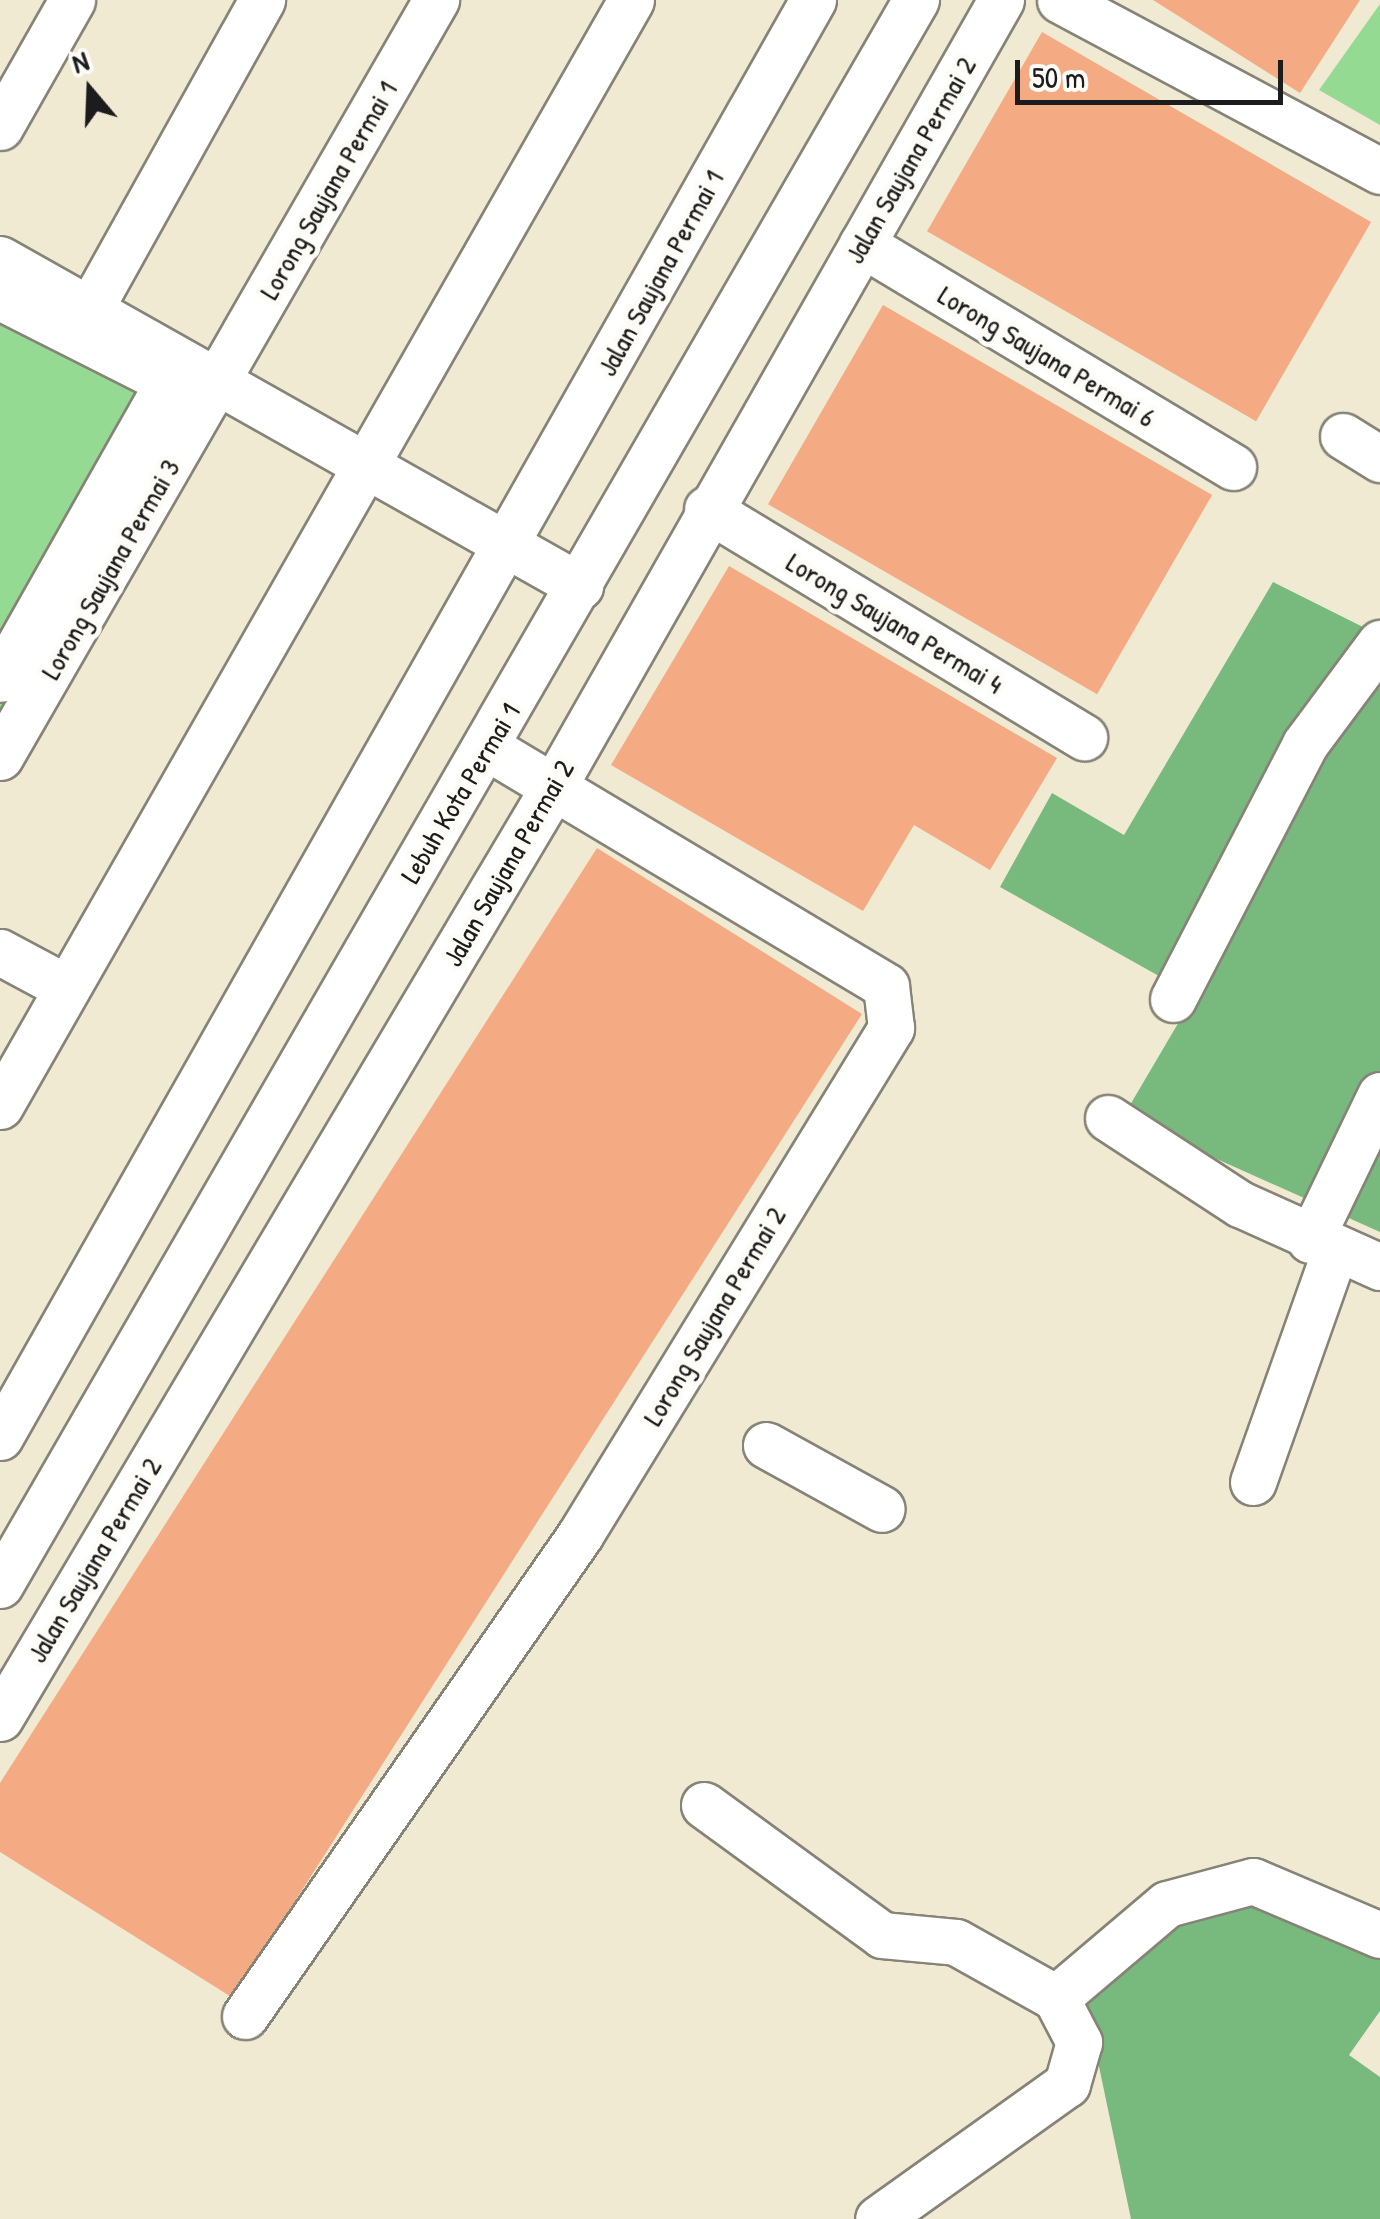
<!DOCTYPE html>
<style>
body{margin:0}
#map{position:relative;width:1380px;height:2219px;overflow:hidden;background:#f1ead2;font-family:"Patrick Hand",sans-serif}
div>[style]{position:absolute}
.green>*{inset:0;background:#95da93}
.forest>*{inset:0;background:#78ba7d}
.building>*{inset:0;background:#f4aa83;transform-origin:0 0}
.roads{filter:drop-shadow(2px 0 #868377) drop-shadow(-2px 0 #868377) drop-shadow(0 2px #868377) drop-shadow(0 -2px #868377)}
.minor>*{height:45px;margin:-22.5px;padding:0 22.5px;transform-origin:22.5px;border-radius:22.5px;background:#fff}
span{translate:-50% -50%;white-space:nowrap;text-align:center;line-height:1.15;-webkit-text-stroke:10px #fdfcf7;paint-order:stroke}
.street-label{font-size:28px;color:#1c1c1c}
.north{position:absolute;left:40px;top:40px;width:100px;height:100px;-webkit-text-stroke:8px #fdfcf7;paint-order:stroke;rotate:341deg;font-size:28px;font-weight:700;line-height:40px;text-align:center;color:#1c1c1c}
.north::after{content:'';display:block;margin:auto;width:35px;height:45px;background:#1c1c1c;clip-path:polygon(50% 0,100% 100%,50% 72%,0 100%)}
.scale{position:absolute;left:1015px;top:60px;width:268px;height:45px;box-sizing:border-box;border:5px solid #1c1c1c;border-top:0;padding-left:12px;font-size:30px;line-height:35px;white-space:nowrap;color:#1c1c1c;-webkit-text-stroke:8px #fdfcf7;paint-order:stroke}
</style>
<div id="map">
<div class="green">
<i style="clip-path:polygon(1380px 4px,1380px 125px,1319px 90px)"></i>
<i style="clip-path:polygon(0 290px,183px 386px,0 710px)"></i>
</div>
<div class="forest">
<i style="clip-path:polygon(1273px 582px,1369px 630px,1380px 620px,1380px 1232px,1123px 1117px,1180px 1020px,1175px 985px,1000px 887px,1052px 793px,1124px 835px)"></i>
<i style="clip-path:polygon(1246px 1896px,1380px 1957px,1380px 2011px,1349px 2055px,1380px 2077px,1380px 2219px,1131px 2219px,1084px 1995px,1175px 1918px)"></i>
</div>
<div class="building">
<i style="clip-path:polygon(1153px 0,1360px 0,1300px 93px)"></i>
<i style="left:1042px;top:32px;width:380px;height:230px;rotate:30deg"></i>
<i style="left:883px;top:305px;width:380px;height:230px;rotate:30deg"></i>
<i style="clip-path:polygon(729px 566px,1057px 758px,990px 870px,914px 825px,863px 911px,611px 765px)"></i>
<i style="clip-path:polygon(597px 848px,862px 1014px,233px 1998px,0 1852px,0 1783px)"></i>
</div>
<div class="roads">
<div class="minor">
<i style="left:1060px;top:0;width:363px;rotate:28.1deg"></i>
<i style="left:0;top:127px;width:146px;rotate:-60.4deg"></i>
<i style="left:862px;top:244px;width:433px;rotate:31deg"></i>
<i style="left:0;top:259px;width:666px;rotate:29.41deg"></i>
<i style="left:0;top:297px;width:188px;rotate:26.8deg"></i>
<i style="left:168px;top:382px;width:341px;rotate:119.5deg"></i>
<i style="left:90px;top:309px;width:354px;rotate:-60.9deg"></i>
<i style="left:1343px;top:436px;width:44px;rotate:31.9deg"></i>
<i style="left:707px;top:509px;width:441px;rotate:31.2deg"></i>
<i style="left:0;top:757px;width:874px;rotate:-60.06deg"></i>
<i style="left:0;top:952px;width:76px;rotate:28.2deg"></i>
<i style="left:1173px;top:999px;width:287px;rotate:-62.6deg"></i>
<i style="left:1305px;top:744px;width:126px;rotate:-53.4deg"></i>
<i style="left:0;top:1106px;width:1273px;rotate:-60.29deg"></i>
<i style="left:1108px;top:1118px;width:158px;rotate:33.1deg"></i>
<i style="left:1240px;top:1204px;width:154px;rotate:24.2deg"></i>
<i style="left:1310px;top:1240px;width:161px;rotate:-64.2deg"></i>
<i style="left:0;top:1437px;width:1651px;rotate:-60.5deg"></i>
<i style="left:766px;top:1445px;width:132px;rotate:28.9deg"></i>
<i style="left:1253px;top:1482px;width:246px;rotate:-70.5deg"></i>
<i style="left:0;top:1585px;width:1831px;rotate:-59.98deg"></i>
<i style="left:0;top:1718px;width:1084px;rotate:-59.27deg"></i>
<i style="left:554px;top:786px;width:904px;rotate:-60.37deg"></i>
<i style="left:704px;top:1805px;width:220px;rotate:36.1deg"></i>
<i style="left:882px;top:1935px;width:74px;rotate:5.4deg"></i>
<i style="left:956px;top:1942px;width:115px;rotate:29.2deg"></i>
<i style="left:1056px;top:1998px;width:50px;rotate:62.4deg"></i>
<i style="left:1079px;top:2042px;width:44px;rotate:105.9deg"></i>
<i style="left:1067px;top:2084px;width:232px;rotate:144.5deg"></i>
<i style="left:1056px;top:1998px;width:145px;rotate:-40.3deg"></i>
<i style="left:1167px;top:1904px;width:89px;rotate:-15deg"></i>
<i style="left:1253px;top:1881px;width:138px;rotate:23deg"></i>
<i style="left:245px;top:2016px;width:586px;rotate:-55.14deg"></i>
<i style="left:580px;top:1535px;width:595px;rotate:-58.47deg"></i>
<i style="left:891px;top:1028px;width:42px;rotate:-96.8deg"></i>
<i style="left:886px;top:986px;width:463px;rotate:-149.1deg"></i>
</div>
</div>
<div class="street-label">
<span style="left:910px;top:160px;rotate:-60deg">Jalan Saujana Permai 2</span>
<span style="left:328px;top:190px;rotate:-60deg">Lorong Saujana Permai 1</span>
<span style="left:660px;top:273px;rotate:-61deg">Jalan Saujana Permai 1</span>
<span style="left:1047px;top:356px;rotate:31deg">Lorong Saujana Permai 6</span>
<span style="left:110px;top:569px;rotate:-60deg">Lorong Saujana Permai 3</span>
<span style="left:895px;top:623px;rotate:31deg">Lorong Saujana Permai 4</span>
<span style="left:460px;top:793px;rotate:-59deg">Lebuh Kota Permai 1</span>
<span style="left:508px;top:863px;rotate:-60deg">Jalan Saujana Permai 2</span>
<span style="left:714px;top:1316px;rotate:-59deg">Lorong Saujana Permai 2</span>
<span style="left:94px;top:1560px;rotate:-59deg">Jalan Saujana Permai 2</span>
</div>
<div class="north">N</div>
<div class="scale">50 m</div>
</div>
